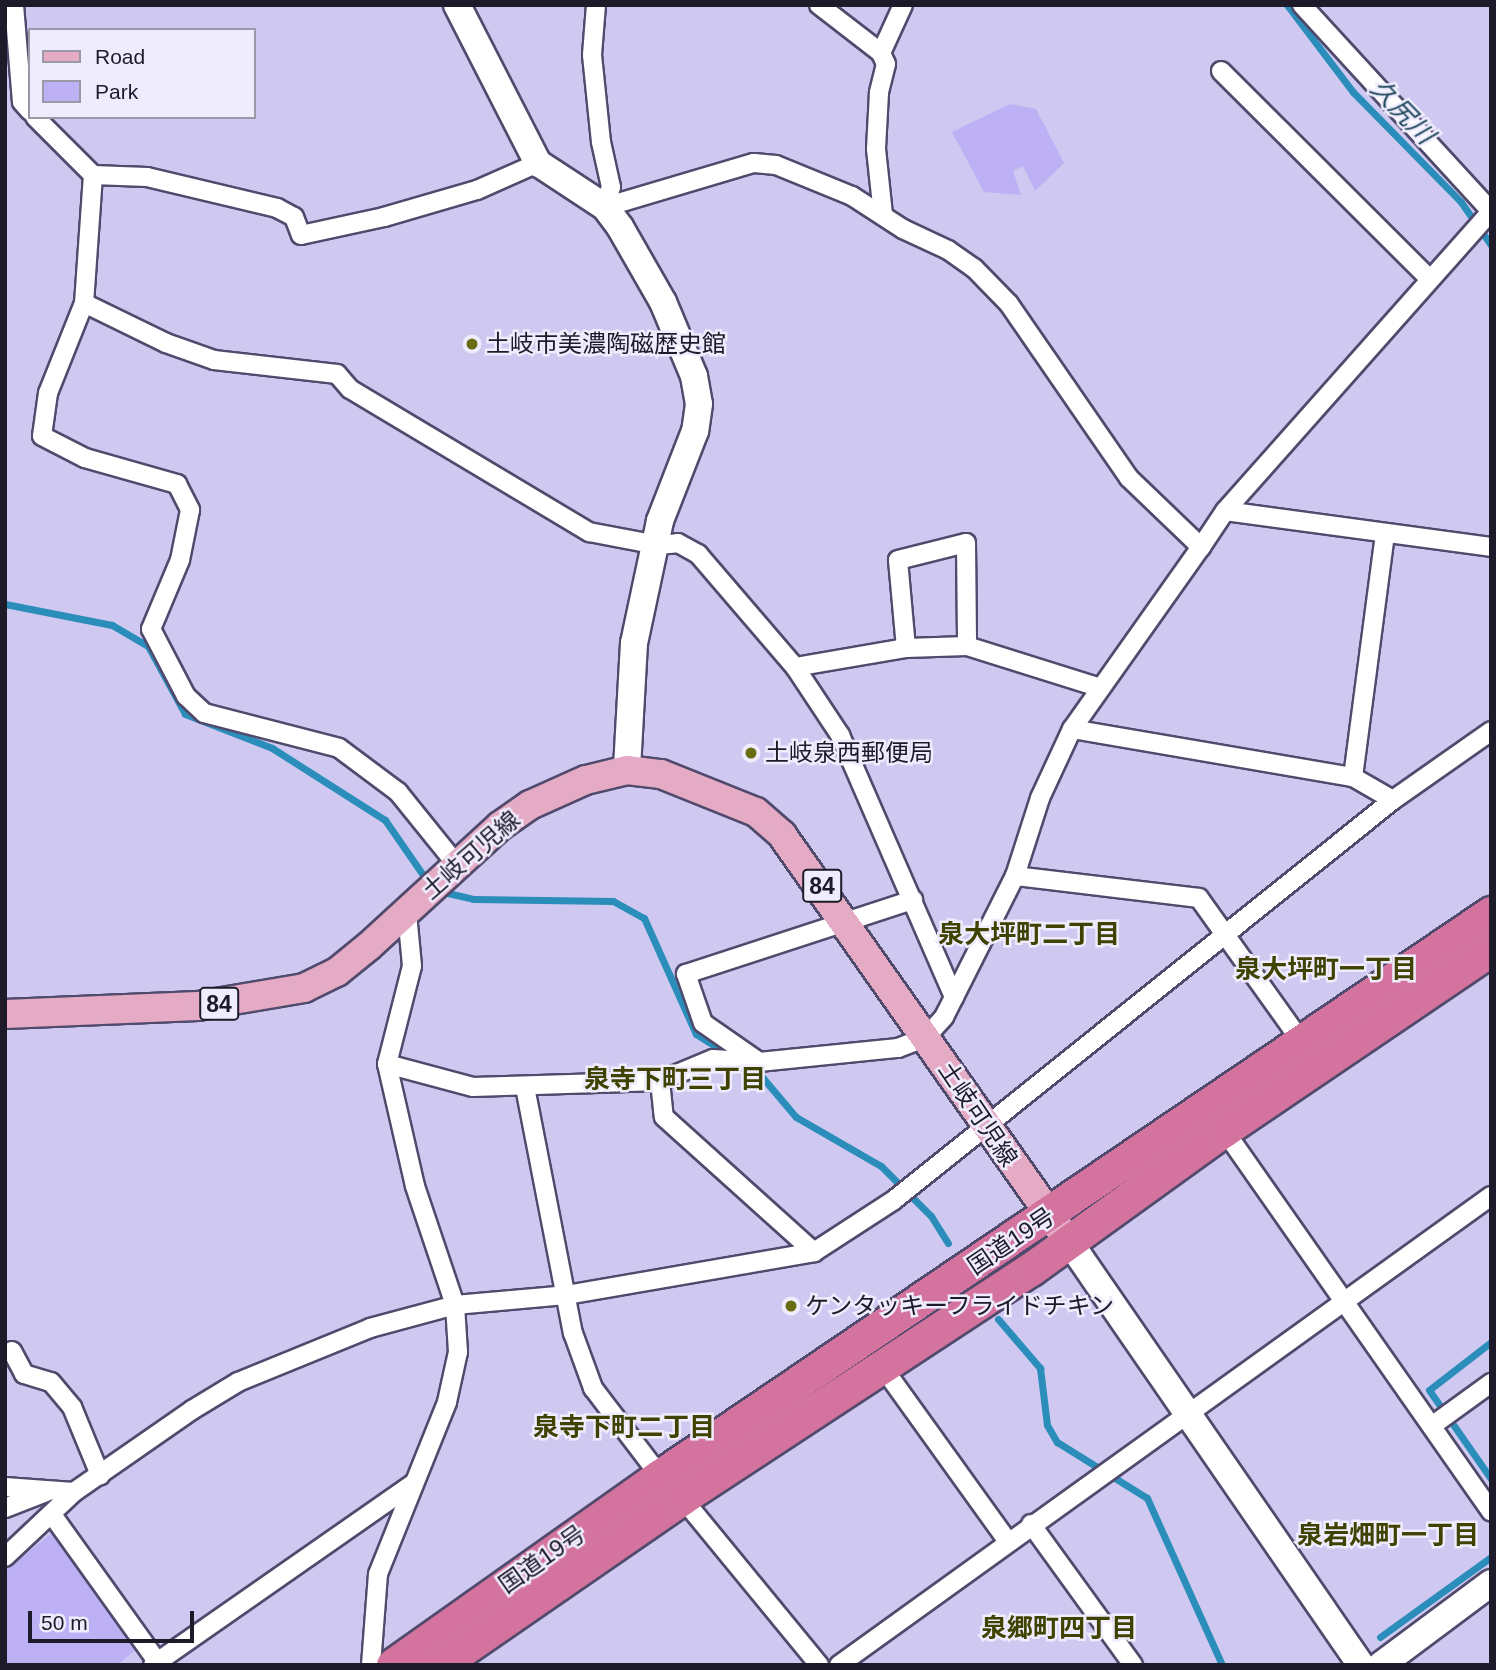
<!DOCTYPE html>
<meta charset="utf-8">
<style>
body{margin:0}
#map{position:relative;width:1496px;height:1670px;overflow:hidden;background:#cfc8f1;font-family:Helvetica,"Noto Sans JP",sans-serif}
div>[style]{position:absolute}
.green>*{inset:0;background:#bdb0f5}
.stream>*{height:7px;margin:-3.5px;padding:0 3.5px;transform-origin:3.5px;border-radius:3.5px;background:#2a8dba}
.roads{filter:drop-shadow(2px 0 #504a6c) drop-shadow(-2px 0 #504a6c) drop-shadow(0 2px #504a6c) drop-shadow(0 -2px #504a6c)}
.street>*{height:18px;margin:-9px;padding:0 9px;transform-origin:9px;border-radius:9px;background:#fff}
.secondary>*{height:26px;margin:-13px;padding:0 13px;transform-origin:13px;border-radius:13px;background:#fff}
.primary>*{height:28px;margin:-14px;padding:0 14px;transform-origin:14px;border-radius:14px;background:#e5abc5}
.highway>*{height:33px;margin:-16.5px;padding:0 16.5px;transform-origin:16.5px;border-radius:16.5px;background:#d3739e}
.dots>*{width:19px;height:19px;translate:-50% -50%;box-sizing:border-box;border:4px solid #efecfd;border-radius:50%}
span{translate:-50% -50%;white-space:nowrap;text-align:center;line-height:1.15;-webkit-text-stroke:5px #efecfd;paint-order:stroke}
.shield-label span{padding:2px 5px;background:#efecfd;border:2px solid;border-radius:5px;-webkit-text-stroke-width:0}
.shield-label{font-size:23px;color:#1d1a29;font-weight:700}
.poi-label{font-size:24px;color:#1d1a29}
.left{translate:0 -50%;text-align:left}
.street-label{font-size:24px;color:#1d1a29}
.water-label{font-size:26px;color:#224a5e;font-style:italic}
.neighbourhood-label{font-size:26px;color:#3f4201;font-weight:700}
.frame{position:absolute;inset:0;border:7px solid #1d1a29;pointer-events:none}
.legend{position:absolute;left:28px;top:28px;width:228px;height:91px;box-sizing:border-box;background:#efecfd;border:2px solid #9b98a8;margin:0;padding:9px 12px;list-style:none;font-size:21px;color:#1d1a29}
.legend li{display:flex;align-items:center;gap:14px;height:35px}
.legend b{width:35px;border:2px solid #9b98a8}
.scale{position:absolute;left:28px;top:1611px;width:166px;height:32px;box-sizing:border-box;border:4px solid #1d1a29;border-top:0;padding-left:9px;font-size:21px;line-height:24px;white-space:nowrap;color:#1d1a29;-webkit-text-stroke:5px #efecfd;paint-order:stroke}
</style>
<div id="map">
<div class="green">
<i style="clip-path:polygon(1010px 104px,1036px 109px,1064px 163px,1035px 191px,1023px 166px,1013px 171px,1021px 195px,984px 192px,952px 132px)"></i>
<i style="clip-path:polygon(53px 1532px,138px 1648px,117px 1665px,8px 1665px,5px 1660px,5px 1571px)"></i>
</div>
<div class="stream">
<i style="left:1287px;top:5px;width:109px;rotate:52.8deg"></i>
<i style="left:1353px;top:92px;width:154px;rotate:45.5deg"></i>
<i style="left:1461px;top:202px;width:52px;rotate:55.1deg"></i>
<i style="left:5px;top:604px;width:109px;rotate:11.1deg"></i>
<i style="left:112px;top:625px;width:42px;rotate:30.3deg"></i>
<i style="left:148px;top:646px;width:77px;rotate:61.4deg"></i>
<i style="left:185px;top:714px;width:93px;rotate:21.3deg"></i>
<i style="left:272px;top:748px;width:134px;rotate:32.5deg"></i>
<i style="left:385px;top:820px;width:75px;rotate:55.3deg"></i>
<i style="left:439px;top:891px;width:35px;rotate:13deg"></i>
<i style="left:473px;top:899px;width:140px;rotate:0.8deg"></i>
<i style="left:613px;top:901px;width:35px;rotate:29deg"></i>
<i style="left:644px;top:918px;width:127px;rotate:65.9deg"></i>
<i style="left:696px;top:1034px;width:39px;rotate:32deg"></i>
<i style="left:745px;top:1066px;width:22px;rotate:34deg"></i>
<i style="left:763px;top:1078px;width:51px;rotate:49.8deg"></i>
<i style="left:796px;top:1117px;width:98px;rotate:30deg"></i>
<i style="left:881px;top:1166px;width:71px;rotate:45deg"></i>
<i style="left:931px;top:1216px;width:32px;rotate:58deg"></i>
<i style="left:998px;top:1319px;width:65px;rotate:49.4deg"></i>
<i style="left:1040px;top:1368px;width:57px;rotate:83deg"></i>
<i style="left:1047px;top:1425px;width:20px;rotate:60deg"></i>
<i style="left:1057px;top:1442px;width:106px;rotate:31.9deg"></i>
<i style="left:1147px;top:1498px;width:183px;rotate:65.8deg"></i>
<i style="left:1491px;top:1342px;width:78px;rotate:142.3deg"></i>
<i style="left:1429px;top:1390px;width:108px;rotate:55.1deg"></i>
<i style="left:1380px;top:1637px;width:137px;rotate:-35.8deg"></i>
</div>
<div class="roads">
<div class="street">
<i style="left:14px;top:5px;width:97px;rotate:85.3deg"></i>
<i style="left:22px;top:102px;width:12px;rotate:48deg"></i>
<i style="left:596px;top:5px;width:50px;rotate:94.6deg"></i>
<i style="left:592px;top:55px;width:87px;rotate:84.1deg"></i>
<i style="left:601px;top:142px;width:46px;rotate:77.5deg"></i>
<i style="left:611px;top:187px;width:21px;rotate:107deg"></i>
<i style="left:819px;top:5px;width:78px;rotate:37.7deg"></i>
<i style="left:881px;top:53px;width:53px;rotate:-65.4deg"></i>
<i style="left:1302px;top:5px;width:280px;rotate:47.5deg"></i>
<i style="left:881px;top:53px;width:12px;rotate:66deg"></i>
<i style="left:886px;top:64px;width:30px;rotate:104deg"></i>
<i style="left:879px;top:93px;width:56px;rotate:93.1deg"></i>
<i style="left:876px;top:149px;width:66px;rotate:83.9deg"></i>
<i style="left:1221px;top:71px;width:293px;rotate:44.9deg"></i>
<i style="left:35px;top:117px;width:82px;rotate:45deg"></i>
<i style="left:93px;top:175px;width:128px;rotate:94deg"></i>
<i style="left:84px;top:303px;width:97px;rotate:111.8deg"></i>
<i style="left:48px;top:393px;width:43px;rotate:97.9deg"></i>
<i style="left:42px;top:436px;width:48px;rotate:27.1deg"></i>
<i style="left:85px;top:458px;width:96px;rotate:15.8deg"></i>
<i style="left:177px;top:484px;width:29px;rotate:63deg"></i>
<i style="left:190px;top:510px;width:51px;rotate:101.3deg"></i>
<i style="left:180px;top:560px;width:75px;rotate:112.8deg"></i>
<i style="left:151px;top:629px;width:76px;rotate:62.4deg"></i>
<i style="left:186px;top:696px;width:25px;rotate:43deg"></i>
<i style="left:204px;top:713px;width:139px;rotate:14.5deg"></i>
<i style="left:339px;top:748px;width:74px;rotate:36.7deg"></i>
<i style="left:398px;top:792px;width:94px;rotate:51.1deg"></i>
<i style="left:93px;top:175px;width:54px;rotate:2.1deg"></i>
<i style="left:147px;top:177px;width:134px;rotate:13.4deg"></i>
<i style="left:277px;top:208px;width:19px;rotate:28deg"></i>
<i style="left:294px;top:217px;width:19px;rotate:69deg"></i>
<i style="left:301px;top:235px;width:85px;rotate:-12.2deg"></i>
<i style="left:384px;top:217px;width:97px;rotate:-16.2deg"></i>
<i style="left:477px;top:190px;width:67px;rotate:-23.9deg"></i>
<i style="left:605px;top:207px;width:155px;rotate:-16.5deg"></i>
<i style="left:754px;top:163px;width:22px;rotate:5deg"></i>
<i style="left:776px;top:165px;width:82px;rotate:22.2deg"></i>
<i style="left:852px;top:196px;width:61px;rotate:32.9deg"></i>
<i style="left:903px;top:229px;width:50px;rotate:25deg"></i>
<i style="left:948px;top:250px;width:32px;rotate:35deg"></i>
<i style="left:974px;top:268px;width:50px;rotate:45.8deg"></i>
<i style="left:1009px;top:304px;width:211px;rotate:55.4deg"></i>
<i style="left:1129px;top:478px;width:100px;rotate:43.8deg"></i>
<i style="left:1201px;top:547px;width:43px;rotate:-56.3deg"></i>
<i style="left:1225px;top:511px;width:401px;rotate:-48.4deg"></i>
<i style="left:84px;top:303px;width:91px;rotate:26deg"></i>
<i style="left:166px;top:343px;width:51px;rotate:19.5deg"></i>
<i style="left:214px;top:360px;width:124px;rotate:6.5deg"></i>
<i style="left:337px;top:374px;width:20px;rotate:49deg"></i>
<i style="left:350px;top:389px;width:279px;rotate:30.9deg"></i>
<i style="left:589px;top:532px;width:69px;rotate:10.8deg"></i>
<i style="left:657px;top:545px;width:21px;rotate:-5deg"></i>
<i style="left:678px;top:543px;width:23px;rotate:29deg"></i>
<i style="left:698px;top:554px;width:149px;rotate:49.4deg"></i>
<i style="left:795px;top:667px;width:82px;rotate:56.5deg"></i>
<i style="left:840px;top:735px;width:286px;rotate:66.5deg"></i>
<i style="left:1225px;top:511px;width:268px;rotate:7.7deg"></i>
<i style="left:906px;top:648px;width:88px;rotate:-95.2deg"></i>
<i style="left:898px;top:560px;width:70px;rotate:-14deg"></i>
<i style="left:966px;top:543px;width:103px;rotate:89.4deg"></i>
<i style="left:795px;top:667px;width:113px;rotate:-9.7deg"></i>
<i style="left:906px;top:648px;width:61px;rotate:-1.9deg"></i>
<i style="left:967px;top:646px;width:137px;rotate:17.4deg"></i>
<i style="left:1072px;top:729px;width:285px;rotate:9.7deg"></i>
<i style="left:1353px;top:777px;width:46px;rotate:29.9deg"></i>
<i style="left:1353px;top:777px;width:244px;rotate:-82.5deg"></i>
<i style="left:1015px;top:876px;width:185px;rotate:6.8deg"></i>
<i style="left:1199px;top:898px;width:176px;rotate:54.5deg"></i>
<i style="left:759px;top:1062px;width:68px;rotate:-145.1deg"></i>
<i style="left:703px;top:1023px;width:52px;rotate:-109.1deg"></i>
<i style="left:686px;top:974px;width:239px;rotate:-18.1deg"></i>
<i style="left:387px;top:1064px;width:89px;rotate:15deg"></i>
<i style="left:473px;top:1087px;width:187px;rotate:-1.8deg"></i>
<i style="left:660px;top:1081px;width:57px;rotate:-22.5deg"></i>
<i style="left:713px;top:1059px;width:46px;rotate:3.7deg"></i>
<i style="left:759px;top:1062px;width:140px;rotate:-5.8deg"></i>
<i style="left:898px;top:1048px;width:30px;rotate:-21deg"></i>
<i style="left:926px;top:1037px;width:27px;rotate:-48deg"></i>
<i style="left:944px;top:1017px;width:158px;rotate:-63.3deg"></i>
<i style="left:1015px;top:876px;width:82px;rotate:-72.2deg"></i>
<i style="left:1040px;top:798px;width:76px;rotate:-65.1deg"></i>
<i style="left:1072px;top:729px;width:223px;rotate:-54.7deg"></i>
<i style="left:660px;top:1081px;width:36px;rotate:84deg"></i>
<i style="left:664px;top:1117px;width:202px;rotate:42deg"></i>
<i style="left:525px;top:1087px;width:251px;rotate:79deg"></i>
<i style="left:573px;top:1333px;width:59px;rotate:70deg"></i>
<i style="left:593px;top:1388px;width:111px;rotate:52.7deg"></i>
<i style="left:1224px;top:1130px;width:466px;rotate:55deg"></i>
<i style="left:12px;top:1351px;width:26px;rotate:62deg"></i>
<i style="left:24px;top:1374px;width:28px;rotate:17deg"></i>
<i style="left:51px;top:1382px;width:33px;rotate:50deg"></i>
<i style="left:72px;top:1407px;width:74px;rotate:67.6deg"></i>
<i style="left:884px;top:1369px;width:211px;rotate:54.3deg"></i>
<i style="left:1433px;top:1425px;width:72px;rotate:-35.9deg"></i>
<i style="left:5px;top:1487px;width:69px;rotate:4.1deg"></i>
<i style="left:682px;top:1498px;width:216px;rotate:50.6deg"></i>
<i style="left:5px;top:1508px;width:44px;rotate:-21.3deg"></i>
<i style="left:53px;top:1516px;width:178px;rotate:54.4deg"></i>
<i style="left:1031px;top:1524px;width:174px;rotate:54.1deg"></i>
<i style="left:5px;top:1557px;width:95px;rotate:-43.3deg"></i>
<i style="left:74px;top:1492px;width:144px;rotate:-34.8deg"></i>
<i style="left:192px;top:1410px;width:54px;rotate:-31.3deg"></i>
<i style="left:238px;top:1382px;width:143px;rotate:-22.2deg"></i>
<i style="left:370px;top:1328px;width:88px;rotate:-15.1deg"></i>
<i style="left:455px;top:1305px;width:111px;rotate:-5.1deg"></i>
<i style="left:566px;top:1295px;width:252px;rotate:-9.8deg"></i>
<i style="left:814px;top:1252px;width:95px;rotate:-33deg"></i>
<i style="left:894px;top:1200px;width:640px;rotate:-38.72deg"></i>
<i style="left:1393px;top:800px;width:120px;rotate:-35.1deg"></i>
<i style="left:153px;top:1665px;width:318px;rotate:-34.9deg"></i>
<i style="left:371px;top:1665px;width:91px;rotate:-85.6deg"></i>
<i style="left:378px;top:1574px;width:185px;rotate:-68.1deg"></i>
<i style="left:447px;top:1402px;width:51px;rotate:-77.6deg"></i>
<i style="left:458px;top:1352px;width:47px;rotate:-93.7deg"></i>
<i style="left:455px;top:1305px;width:126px;rotate:-108.6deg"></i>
<i style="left:415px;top:1186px;width:125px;rotate:-102.9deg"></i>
<i style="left:387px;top:1064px;width:101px;rotate:-75.7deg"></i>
<i style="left:412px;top:966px;width:53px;rotate:-95.4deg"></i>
<i style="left:839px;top:1665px;width:803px;rotate:-35.73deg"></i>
</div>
<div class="secondary">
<i style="left:457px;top:5px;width:178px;rotate:62.9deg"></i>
<i style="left:538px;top:163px;width:80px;rotate:33.3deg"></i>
<i style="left:605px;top:207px;width:25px;rotate:53deg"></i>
<i style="left:620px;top:227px;width:86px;rotate:60.2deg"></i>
<i style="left:663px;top:302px;width:80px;rotate:67.3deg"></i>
<i style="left:694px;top:376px;width:28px;rotate:80deg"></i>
<i style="left:699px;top:404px;width:27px;rotate:98deg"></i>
<i style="left:695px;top:431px;width:97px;rotate:111.3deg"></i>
<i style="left:660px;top:521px;width:125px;rotate:102deg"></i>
<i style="left:634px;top:643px;width:127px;rotate:93.2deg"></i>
<i style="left:1070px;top:1243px;width:513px;rotate:55.41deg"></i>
<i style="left:1381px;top:1665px;width:137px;rotate:-36.7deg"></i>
</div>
<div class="primary">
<i style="left:5px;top:1014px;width:193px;rotate:-2.4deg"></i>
<i style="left:198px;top:1006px;width:108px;rotate:-9.6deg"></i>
<i style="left:304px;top:988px;width:37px;rotate:-26deg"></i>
<i style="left:337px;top:972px;width:41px;rotate:-39.1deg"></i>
<i style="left:369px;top:946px;width:178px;rotate:-42.5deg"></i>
<i style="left:500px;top:826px;width:37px;rotate:-35deg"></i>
<i style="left:530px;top:805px;width:61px;rotate:-24.1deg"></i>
<i style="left:586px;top:780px;width:42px;rotate:-13.7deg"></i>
<i style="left:627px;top:770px;width:34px;rotate:7deg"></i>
<i style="left:661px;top:774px;width:102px;rotate:21.8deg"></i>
<i style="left:756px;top:812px;width:35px;rotate:41deg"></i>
<i style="left:782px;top:835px;width:499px;rotate:54.8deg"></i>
</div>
<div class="highway">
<i style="left:393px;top:1665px;width:327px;rotate:-35.3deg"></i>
<i style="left:660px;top:1476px;width:1004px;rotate:-34.12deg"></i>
<i style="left:440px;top:1665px;width:294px;rotate:-34.6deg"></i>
<i style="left:682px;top:1498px;width:417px;rotate:-33.3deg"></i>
<i style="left:1031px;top:1269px;width:238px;rotate:-35.8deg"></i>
<i style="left:1224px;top:1130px;width:323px;rotate:-34.1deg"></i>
</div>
</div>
<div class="dots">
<i style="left:472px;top:344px;background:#696d11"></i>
<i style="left:751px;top:753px;background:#696d11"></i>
<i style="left:791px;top:1306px;background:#696d11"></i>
</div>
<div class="shield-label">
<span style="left:822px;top:886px">84</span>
<span style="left:219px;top:1004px">84</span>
</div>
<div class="poi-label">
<span class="left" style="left:486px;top:344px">土岐市美濃陶磁歴史館</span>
<span class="left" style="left:765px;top:753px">土岐泉西郵便局</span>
<span class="left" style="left:805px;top:1306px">ケンタッキーフライドチキン</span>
</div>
<div class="street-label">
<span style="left:471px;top:855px;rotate:-41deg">土岐可児線</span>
<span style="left:978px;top:1114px;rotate:56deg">土岐可児線</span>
<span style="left:1011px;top:1241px;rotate:-34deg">国道19号</span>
<span style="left:542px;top:1559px;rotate:-35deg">国道19号</span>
</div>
<div class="water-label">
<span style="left:1402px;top:112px;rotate:46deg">久尻川</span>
</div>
<div class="neighbourhood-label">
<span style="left:1029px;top:935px">泉大坪町二丁目</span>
<span style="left:1326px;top:970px">泉大坪町一丁目</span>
<span style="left:675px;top:1080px">泉寺下町三丁目</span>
<span style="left:624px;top:1428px">泉寺下町二丁目</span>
<span style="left:1388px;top:1536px">泉岩畑町一丁目</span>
<span style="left:1059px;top:1629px">泉郷町四丁目</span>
</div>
<div class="frame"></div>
<ul class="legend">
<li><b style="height:9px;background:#e5abc5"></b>Road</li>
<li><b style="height:19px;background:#bdb0f5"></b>Park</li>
</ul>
<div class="scale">50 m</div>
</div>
